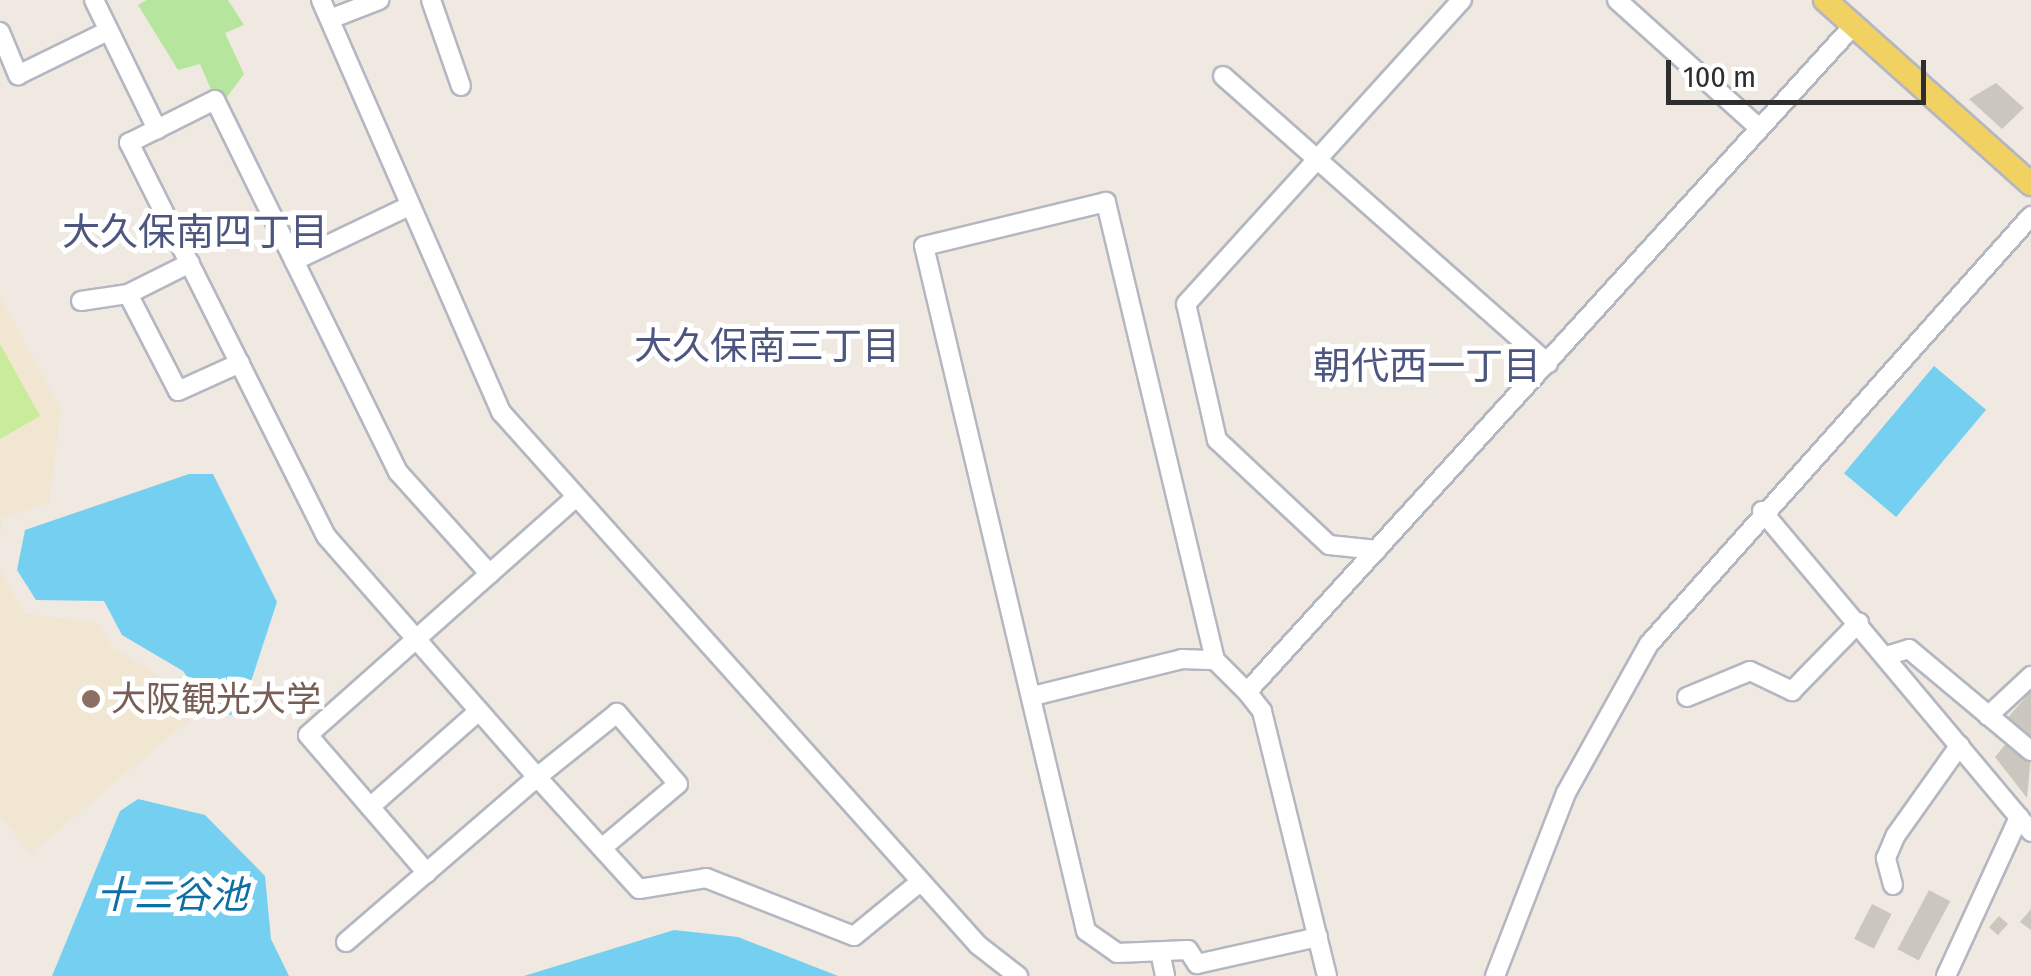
<!DOCTYPE html>
<meta charset="utf-8">
<style>
body{margin:0}
#map{position:relative;width:2031px;height:976px;overflow:hidden;background:#efe9e1;font-family:"Fira Sans Condensed","Noto Sans JP",sans-serif}
div>[style]{position:absolute}
.education>*{inset:0;background:#f0e6d1}
.green>*{inset:0;background:#b6e59e}
.pitch>*{inset:0;background:#c9ec9a}
.water>*{inset:0;background:#75cff0;transform-origin:0 0}
.building>*{inset:0;background:#cbc7bf;transform-origin:0 0}
.roads{filter:drop-shadow(2px 0 #b4b7c1) drop-shadow(-2px 0 #b4b7c1) drop-shadow(0 2px #b4b7c1) drop-shadow(0 -2px #b4b7c1)}
.minor>*{height:18px;margin:-9px;padding:0 9px;transform-origin:9px;border-radius:9px;background:#fff}
.major>*{height:22px;margin:-11px;padding:0 11px;transform-origin:11px;border-radius:11px;background:#f2d163}
.dots>*{width:28px;height:28px;translate:-50% -50%;box-sizing:border-box;border:5px solid #fff;border-radius:50%}
span{translate:-50% -50%;white-space:nowrap;text-align:center;line-height:1.15;-webkit-text-stroke:10px #fff;paint-order:stroke}
.education-label{font-size:35px;color:#785e54}
.left{translate:0 -50%;text-align:left}
.neighbourhood-label{font-size:38px;color:#4d5680}
.water-label{font-size:38px;color:#0d6fa3;font-style:italic}
.scale{position:absolute;left:1666px;top:60px;width:260px;height:45px;box-sizing:border-box;border:5px solid #2e2e2e;border-top:0;padding-left:12px;font-size:30px;line-height:35px;white-space:nowrap;color:#2e2e2e;-webkit-text-stroke:8px #fff;paint-order:stroke}
</style>
<div id="map">
<div class="education">
<i style="clip-path:polygon(0 295px,61px 411px,49px 503px,2px 519px,0 538px)"></i>
<i style="clip-path:polygon(0 570px,25px 614px,97px 622px,112px 647px,171px 683px,195px 715px,31px 853px,0 817px)"></i>
</div>
<div class="green">
<i style="clip-path:polygon(147px 0,228px 0,244px 25px,225px 33px,244px 74px,219px 108px,200px 64px,178px 70px,138px 5px)"></i>
</div>
<div class="pitch">
<i style="clip-path:polygon(0 344px,40px 416px,0 439px)"></i>
</div>
<div class="water">
<i style="left:1934px;top:366px;width:68px;height:140px;rotate:40deg"></i>
<i style="clip-path:polygon(189px 474px,213px 474px,277px 602px,240px 715px,214px 714px,183px 671px,122px 635px,104px 601px,36px 600px,17px 570px,25px 530px)"></i>
<i style="clip-path:polygon(138px 799px,205px 815px,265px 876px,271px 939px,289px 976px,52px 976px,120px 811px)"></i>
<i style="clip-path:polygon(674px 930px,738px 937px,838px 976px,524px 976px)"></i>
</div>
<div class="building">
<i style="clip-path:polygon(1996px 83px,2024px 108px,2002px 129px,1969px 99px)"></i>
<i style="clip-path:polygon(2031px 691px,2031px 747px,2003px 723px)"></i>
<i style="clip-path:polygon(2010px 739px,2031px 756px,2027px 798px,1995px 757px)"></i>
<i style="left:1929px;top:890px;width:24px;height:67px;rotate:28deg"></i>
<i style="left:1872px;top:904px;width:22px;height:39px;rotate:27deg"></i>
<i style="clip-path:polygon(2031px 909px,2031px 930px,2020px 922px)"></i>
<i style="left:1999px;top:916px;width:12px;height:15px;rotate:42deg"></i>
</div>
<div class="roads">
<div class="minor">
<i style="left:94px;top:0;width:144px;rotate:64deg"></i>
<i style="left:321px;top:0;width:450px;rotate:66.4deg"></i>
<i style="left:501px;top:412px;width:715px;rotate:48.17deg"></i>
<i style="left:978px;top:945px;width:51px;rotate:37.8deg"></i>
<i style="left:431px;top:0;width:91px;rotate:70.8deg"></i>
<i style="left:1617px;top:0;width:191px;rotate:42deg"></i>
<i style="left:330px;top:19px;width:53px;rotate:-21.2deg"></i>
<i style="left:0;top:32px;width:47px;rotate:67.3deg"></i>
<i style="left:18px;top:75px;width:100px;rotate:-26.1deg"></i>
<i style="left:1223px;top:76px;width:434px;rotate:41.5deg"></i>
<i style="left:294px;top:261px;width:125px;rotate:-25.5deg"></i>
<i style="left:190px;top:263px;width:69px;rotate:153.4deg"></i>
<i style="left:128px;top:294px;width:109px;rotate:62.7deg"></i>
<i style="left:178px;top:391px;width:68px;rotate:-24.3deg"></i>
<i style="left:81px;top:301px;width:48px;rotate:-8.5deg"></i>
<i style="left:1762px;top:511px;width:419px;rotate:50deg"></i>
<i style="left:1377px;top:550px;width:48px;rotate:-174.1deg"></i>
<i style="left:1329px;top:545px;width:154px;rotate:-136.8deg"></i>
<i style="left:1217px;top:440px;width:139px;rotate:-102.8deg"></i>
<i style="left:1186px;top:304px;width:411px;rotate:-47.8deg"></i>
<i style="left:1886px;top:656px;width:24px;rotate:-17deg"></i>
<i style="left:1909px;top:649px;width:159px;rotate:39.9deg"></i>
<i style="left:1247px;top:692px;width:45px;rotate:-135deg"></i>
<i style="left:1215px;top:660px;width:471px;rotate:-103.4deg"></i>
<i style="left:1106px;top:202px;width:187px;rotate:166.4deg"></i>
<i style="left:924px;top:246px;width:704px;rotate:76.69deg"></i>
<i style="left:1086px;top:931px;width:38px;rotate:35deg"></i>
<i style="left:1117px;top:953px;width:71px;rotate:-2.4deg"></i>
<i style="left:1188px;top:950px;width:17px;rotate:57deg"></i>
<i style="left:1197px;top:964px;width:124px;rotate:-12.6deg"></i>
<i style="left:1033px;top:696px;width:154px;rotate:-13.9deg"></i>
<i style="left:1182px;top:659px;width:33px;rotate:2deg"></i>
<i style="left:1687px;top:697px;width:68px;rotate:-22.4deg"></i>
<i style="left:1750px;top:671px;width:47px;rotate:25.5deg"></i>
<i style="left:1792px;top:691px;width:96px;rotate:-45.8deg"></i>
<i style="left:1988px;top:716px;width:59px;rotate:-42.9deg"></i>
<i style="left:370px;top:807px;width:145px;rotate:-41.4deg"></i>
<i style="left:602px;top:848px;width:99px;rotate:-40.1deg"></i>
<i style="left:678px;top:784px;width:94px;rotate:-130.7deg"></i>
<i style="left:617px;top:713px;width:102px;rotate:141.3deg"></i>
<i style="left:537px;top:777px;width:151px;rotate:47.7deg"></i>
<i style="left:639px;top:889px;width:68px;rotate:-9.3deg"></i>
<i style="left:706px;top:878px;width:159px;rotate:21.4deg"></i>
<i style="left:854px;top:936px;width:85px;rotate:-39.3deg"></i>
<i style="left:427px;top:873px;width:182px;rotate:-130.8deg"></i>
<i style="left:308px;top:735px;width:357px;rotate:-41.6deg"></i>
<i style="left:1893px;top:885px;width:28px;rotate:-105deg"></i>
<i style="left:1886px;top:858px;width:25px;rotate:-67deg"></i>
<i style="left:1896px;top:835px;width:110px;rotate:-54.6deg"></i>
<i style="left:346px;top:942px;width:252px;rotate:-40.8deg"></i>
<i style="left:537px;top:777px;width:320px;rotate:-131.2deg"></i>
<i style="left:326px;top:536px;width:440px;rotate:-116.6deg"></i>
<i style="left:129px;top:143px;width:96px;rotate:-26.6deg"></i>
<i style="left:215px;top:100px;width:415px;rotate:63.8deg"></i>
<i style="left:398px;top:472px;width:137px;rotate:48deg"></i>
<i style="left:1160px;top:952px;width:25px;rotate:78deg"></i>
<i style="left:1327px;top:976px;width:273px;rotate:-103.8deg"></i>
<i style="left:1262px;top:711px;width:24px;rotate:-128deg"></i>
<i style="left:1247px;top:692px;width:900px;rotate:-47.7deg"></i>
<i style="left:1495px;top:976px;width:196px;rotate:-68.8deg"></i>
<i style="left:1566px;top:793px;width:171px;rotate:-60.9deg"></i>
<i style="left:1649px;top:644px;width:574px;rotate:-48.25deg"></i>
<i style="left:1946px;top:976px;width:175px;rotate:-65.3deg"></i>
</div>
<div class="major">
<i style="left:1825px;top:0;width:276px;rotate:41.8deg"></i>
</div>
</div>
<div class="dots">
<i style="left:91px;top:699px;background:#8d6e63"></i>
</div>
<div class="education-label">
<span class="left" style="left:111px;top:699px">大阪観光大学</span>
</div>
<div class="neighbourhood-label">
<span style="left:195px;top:233px">大久保南四丁目</span>
<span style="left:767px;top:347px">大久保南三丁目</span>
<span style="left:1427px;top:367px">朝代西一丁目</span>
</div>
<div class="water-label">
<span style="left:172px;top:896px">十二谷池</span>
</div>
<div class="scale">100 m</div>
</div>
